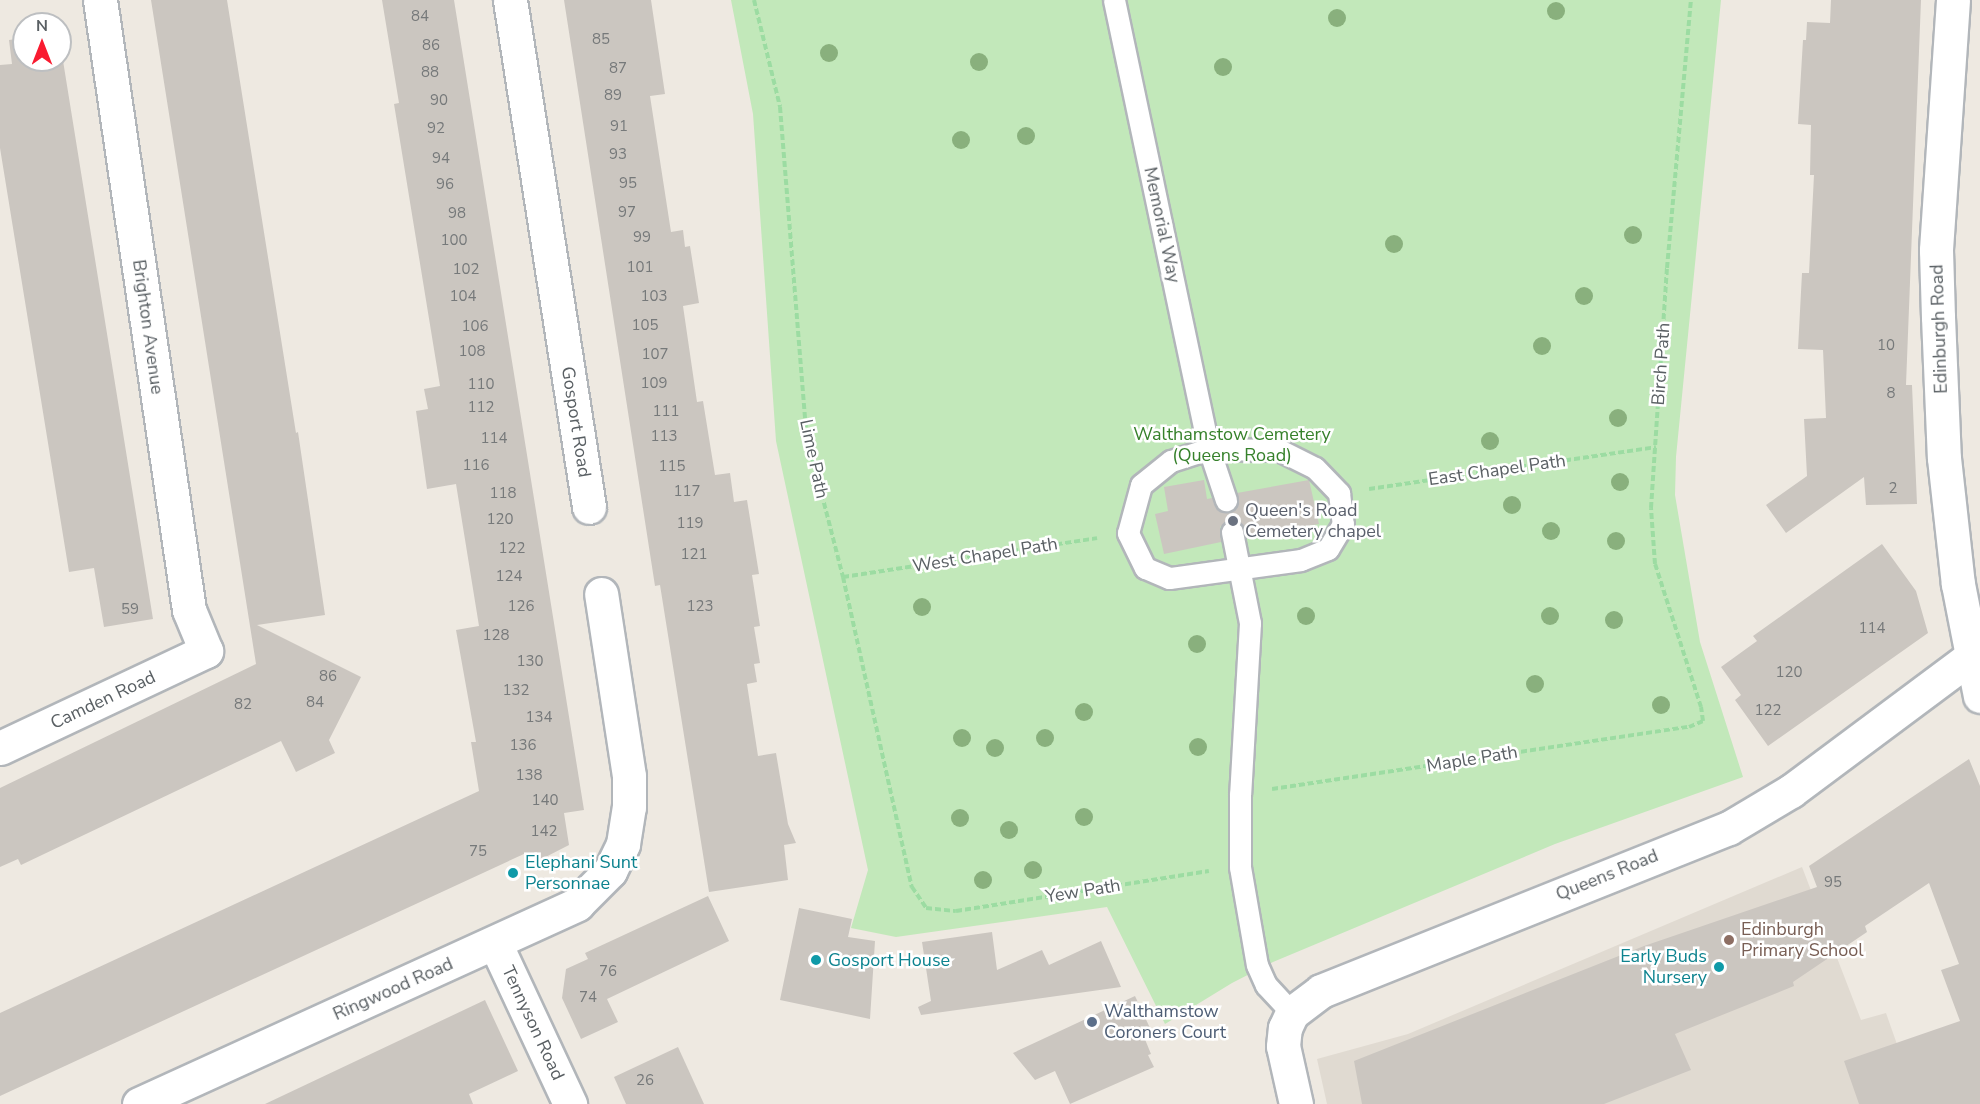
<!DOCTYPE html>
<style>
body{margin:0}
#map{position:relative;width:1980px;height:1104px;overflow:hidden;background:#eee9e1;font-family:"Nunito Sans",sans-serif}
div>[style]{position:absolute}
.education>*{inset:0;background:#e0dad1}
.green>*{inset:0;background:#c2e8ba}
.building>*{inset:0;background:#cbc6c0}
.path>*{height:4px;margin-top:-2px;transform-origin:0;background:repeating-linear-gradient(90deg,#9cdca2 0 6px,transparent 0 9px)}
.roads{filter:drop-shadow(2px 0 #b2b6ba) drop-shadow(-2px 0 #b2b6ba) drop-shadow(0 2px #b2b6ba) drop-shadow(0 -2px #b2b6ba)}
.service>*{height:21px;margin:-10.5px;padding:0 10.5px;transform-origin:10.5px;border-radius:10.5px;background:#fff}
.minor>*{height:33px;margin:-16.5px;padding:0 16.5px;transform-origin:16.5px;border-radius:16.5px;background:#fff}
.tertiary>*{height:33px;margin:-16.5px;padding:0 16.5px;transform-origin:16.5px;border-radius:16.5px;background:#fff}
.trees>*{width:18px;height:18px;margin:-9px;border-radius:50%;background:#89b07d}
.dots>*{width:16px;height:16px;translate:-50% -50%;box-sizing:border-box;border:3px solid #fff;border-radius:50%}
span{translate:-50% -50%;white-space:nowrap;text-align:center;line-height:1.15;-webkit-text-stroke:5px #fff;paint-order:stroke}
.number-label{font-size:15px;color:#76797a}
.number-label span{-webkit-text-stroke-width:0}
.street-label{font-size:18px;color:#595f63}
.park-label{font-size:18px;color:#36812b}
.worship-label{font-size:18px;color:#5b616d}
.left{translate:0 -50%;text-align:left}
.culture-label{font-size:18px;color:#0d838f}
.right{translate:-100% -50%;text-align:right}
.education-label{font-size:18px;color:#785e54}
.service-label{font-size:18px;color:#4e5e75}
.north{position:absolute;left:12px;top:12px;width:60px;height:60px;box-sizing:border-box;background:#fff;border:2px solid #bdbfc1;border-radius:50%;rotate:0deg;font-size:16px;font-weight:700;line-height:24px;text-align:center;color:#595f63}
.north::after{content:'';display:block;margin:auto;width:21px;height:27px;background:#f91b30;clip-path:polygon(50% 0,100% 100%,50% 72%,0 100%)}
</style>
<div id="map">
<div class="education">
<i style="clip-path:polygon(1802px 867px,1861px 1020px,1886px 1013px,1918px 1104px,1327px 1104px,1317px 1059px,1408px 1034px)"></i>
</div>
<div class="green">
<i style="clip-path:polygon(731px 0,1721px 0,1676px 457px,1675px 495px,1700px 642px,1743px 777px,1555px 844px,1273px 962px,1232px 983px,1165px 1024px,1107px 907px,896px 937px,851px 928px,868px 870px,776px 441px,753px 114px)"></i>
</div>
<div class="building">
<i style="clip-path:polygon(151px 0,227px 0,296px 433px,298px 432px,325px 615px,257px 625px,361px 677px,329px 740px,335px 753px,296px 772px,281px 741px,21px 865px,18px 859px,0 867px,0 788px,256px 664px)"></i>
<i style="clip-path:polygon(382px 0,454px 0,584px 810px,564px 813px,569px 845px,530px 865px,526px 853px,0 1096px,0 1013px,479px 791px,471px 742px,476px 742px,456px 630px,479px 626px,456px 484px,427px 489px,416px 411px,428px 409px,424px 389px,440px 386px,394px 104px,399px 103px)"></i>
<i style="clip-path:polygon(564px 0,651px 0,665px 94px,650px 96px,671px 232px,683px 230px,685px 247px,690px 246px,699px 303px,683px 306px,697px 402px,703px 401px,715px 475px,730px 473px,734px 502px,747px 500px,759px 574px,752px 575px,760px 626px,754px 627px,760px 663px,754px 664px,757px 682px,747px 684px,758px 756px,776px 753px,788px 824px,796px 843px,784px 845px,788px 880px,709px 892px,660px 585px,655px 586px)"></i>
<i style="clip-path:polygon(1831px 0,1921px 0,1906px 385px,1912px 385px,1917px 504px,1866px 505px,1864px 477px,1786px 533px,1766px 505px,1807px 476px,1804px 419px,1826px 418px,1823px 350px,1798px 349px,1802px 273px,1809px 273px,1814px 175px,1810px 175px,1811px 125px,1798px 124px,1803px 40px,1806px 40px,1807px 22px,1830px 23px)"></i>
<i style="clip-path:polygon(24px 38px,24px 60px,60px 60px,60px 42px,153px 619px,104px 627px,94px 568px,69px 572px,0 148px,0 65px,12px 64px,9px 40px)"></i>
<i style="clip-path:polygon(1204px 480px,1207px 499px,1212px 498px,1217px 509px,1224px 513px,1236px 508px,1239px 502px,1237px 493px,1309px 480px,1319px 524px,1246px 537px,1241px 523px,1230px 519px,1220px 527px,1221px 542px,1164px 554px,1155px 514px,1168px 511px,1164px 487px)"></i>
<i style="clip-path:polygon(1882px 544px,1916px 591px,1928px 633px,1768px 746px,1735px 700px,1741px 695px,1721px 667px,1757px 641px,1753px 636px)"></i>
<i style="clip-path:polygon(1969px 759px,1980px 786px,1980px 1104px,1859px 1104px,1844px 1061px,1960px 1021px,1941px 970px,1959px 964px,1929px 883px,1865px 926px,1867px 932px,1793px 982px,1794px 986px,1675px 1034px,1691px 1070px,1604px 1104px,1362px 1104px,1354px 1061px,1644px 946px,1817px 887px,1809px 866px)"></i>
<i style="clip-path:polygon(708px 896px,729px 941px,607px 999px,618px 1022px,581px 1039px,562px 998px,566px 969px,588px 959px,585px 953px)"></i>
<i style="clip-path:polygon(799px 908px,852px 919px,848px 937px,875px 941px,870px 1019px,780px 1000px)"></i>
<i style="clip-path:polygon(992px 932px,997px 970px,1042px 950px,1049px 965px,1101px 941px,1121px 987px,921px 1015px,918px 1007px,931px 1001px,922px 942px)"></i>
<i style="clip-path:polygon(1135px 996px,1150px 1028px,1142px 1032px,1151px 1054px,1148px 1055px,1154px 1067px,1070px 1104px,1055px 1071px,1035px 1080px,1013px 1053px)"></i>
<i style="clip-path:polygon(485px 1000px,518px 1071px,469px 1094px,473px 1104px,265px 1104px)"></i>
<i style="clip-path:polygon(678px 1047px,704px 1104px,626px 1104px,614px 1077px)"></i>
</div>
<div class="path">
<i style="left:754px;top:0;width:110px;rotate:76.3deg"></i>
<i style="left:780px;top:107px;width:327px;rotate:85.4deg"></i>
<i style="left:806px;top:433px;width:149px;rotate:75.6deg"></i>
<i style="left:843px;top:577px;width:318px;rotate:77.5deg"></i>
<i style="left:912px;top:887px;width:25px;rotate:56deg"></i>
<i style="left:926px;top:908px;width:30px;rotate:6deg"></i>
<i style="left:956px;top:911px;width:256px;rotate:-9deg"></i>
<i style="left:1369px;top:489px;width:290px;rotate:-8.3deg"></i>
<i style="left:843px;top:577px;width:257px;rotate:-8.7deg"></i>
<i style="left:1272px;top:789px;width:422px;rotate:-8.5deg"></i>
<i style="left:1689px;top:727px;width:15px;rotate:-23deg"></i>
<i style="left:1703px;top:721px;width:14px;rotate:-98deg"></i>
<i style="left:1701px;top:707px;width:150px;rotate:-107.8deg"></i>
<i style="left:1655px;top:564px;width:56px;rotate:-94.1deg"></i>
<i style="left:1651px;top:508px;width:241px;rotate:-86.2deg"></i>
<i style="left:1667px;top:268px;width:269px;rotate:-84.9deg"></i>
</div>
<div class="roads">
<div class="service">
<i style="left:1114px;top:0;width:459px;rotate:78.1deg"></i>
<i style="left:1209px;top:449px;width:54px;rotate:71.6deg"></i>
<i style="left:1209px;top:449px;width:70px;rotate:0.8deg"></i>
<i style="left:1279px;top:450px;width:40px;rotate:26.6deg"></i>
<i style="left:1315px;top:468px;width:35px;rotate:46deg"></i>
<i style="left:1339px;top:493px;width:31px;rotate:83deg"></i>
<i style="left:1343px;top:524px;width:29px;rotate:121deg"></i>
<i style="left:1328px;top:549px;width:29px;rotate:158deg"></i>
<i style="left:1301px;top:560px;width:133px;rotate:172.2deg"></i>
<i style="left:1169px;top:578px;width:26px;rotate:-157deg"></i>
<i style="left:1145px;top:568px;width:39px;rotate:-116deg"></i>
<i style="left:1128px;top:533px;width:50px;rotate:-74.8deg"></i>
<i style="left:1141px;top:485px;width:38px;rotate:-39deg"></i>
<i style="left:1171px;top:461px;width:40px;rotate:-18deg"></i>
<i style="left:1232px;top:532px;width:93px;rotate:78.8deg"></i>
<i style="left:1250px;top:623px;width:171px;rotate:93.3deg"></i>
<i style="left:1240px;top:794px;width:73px;rotate:90deg"></i>
<i style="left:1240px;top:867px;width:99px;rotate:80.2deg"></i>
<i style="left:1257px;top:965px;width:22px;rotate:66deg"></i>
<i style="left:1266px;top:985px;width:38px;rotate:47deg"></i>
</div>
<div class="minor">
<i style="left:510px;top:0;width:513px;rotate:81.14deg"></i>
<i style="left:1953px;top:0;width:251px;rotate:93.9deg"></i>
<i style="left:1936px;top:250px;width:67px;rotate:88.3deg"></i>
<i style="left:1938px;top:317px;width:141px;rotate:87.6deg"></i>
<i style="left:1944px;top:458px;width:127px;rotate:83.7deg"></i>
<i style="left:1958px;top:584px;width:114px;rotate:78.9deg"></i>
<i style="left:0;top:748px;width:228px;rotate:-25.2deg"></i>
<i style="left:206px;top:651px;width:44px;rotate:-112.5deg"></i>
<i style="left:189px;top:610px;width:616px;rotate:-98.3deg"></i>
<i style="left:495px;top:943px;width:178px;rotate:65deg"></i>
<i style="left:139px;top:1104px;width:482px;rotate:-24.5deg"></i>
<i style="left:577px;top:904px;width:47px;rotate:-45deg"></i>
<i style="left:610px;top:871px;width:30px;rotate:-64deg"></i>
<i style="left:623px;top:844px;width:37px;rotate:-81deg"></i>
<i style="left:629px;top:807px;width:31px;rotate:-90deg"></i>
<i style="left:629px;top:776px;width:184px;rotate:-98.7deg"></i>
</div>
<div class="tertiary">
<i style="left:1296px;top:1104px;width:59px;rotate:-102.6deg"></i>
<i style="left:1283px;top:1046px;width:18px;rotate:-84deg"></i>
<i style="left:1285px;top:1028px;width:17px;rotate:-65deg"></i>
<i style="left:1292px;top:1013px;width:36px;rotate:-37deg"></i>
<i style="left:1321px;top:991px;width:439px;rotate:-21.8deg"></i>
<i style="left:1729px;top:828px;width:72px;rotate:-30.8deg"></i>
<i style="left:1791px;top:791px;width:236px;rotate:-36.7deg"></i>
</div>
</div>
<div class="trees">
<i style="left:1556px;top:11px"></i>
<i style="left:1337px;top:18px"></i>
<i style="left:829px;top:53px"></i>
<i style="left:979px;top:62px"></i>
<i style="left:1223px;top:67px"></i>
<i style="left:1026px;top:136px"></i>
<i style="left:961px;top:140px"></i>
<i style="left:1633px;top:235px"></i>
<i style="left:1394px;top:244px"></i>
<i style="left:1584px;top:296px"></i>
<i style="left:1542px;top:346px"></i>
<i style="left:1618px;top:418px"></i>
<i style="left:1490px;top:441px"></i>
<i style="left:1620px;top:482px"></i>
<i style="left:1512px;top:505px"></i>
<i style="left:1551px;top:531px"></i>
<i style="left:1616px;top:541px"></i>
<i style="left:922px;top:607px"></i>
<i style="left:1306px;top:616px"></i>
<i style="left:1550px;top:616px"></i>
<i style="left:1614px;top:620px"></i>
<i style="left:1197px;top:644px"></i>
<i style="left:1535px;top:684px"></i>
<i style="left:1661px;top:705px"></i>
<i style="left:1084px;top:712px"></i>
<i style="left:962px;top:738px"></i>
<i style="left:1045px;top:738px"></i>
<i style="left:1198px;top:747px"></i>
<i style="left:995px;top:748px"></i>
<i style="left:1084px;top:817px"></i>
<i style="left:960px;top:818px"></i>
<i style="left:1009px;top:830px"></i>
<i style="left:1033px;top:870px"></i>
<i style="left:983px;top:880px"></i>
</div>
<div class="dots">
<i style="left:1233px;top:521px;background:#6b7280"></i>
<i style="left:513px;top:873px;background:#0f9aa8"></i>
<i style="left:1729px;top:940px;background:#8d6e63"></i>
<i style="left:816px;top:960px;background:#0f9aa8"></i>
<i style="left:1719px;top:967px;background:#0f9aa8"></i>
<i style="left:1092px;top:1022px;background:#5c6f8a"></i>
</div>
<div class="number-label">
<span style="left:420px;top:17px">84</span>
<span style="left:601px;top:40px">85</span>
<span style="left:431px;top:46px">86</span>
<span style="left:618px;top:69px">87</span>
<span style="left:430px;top:73px">88</span>
<span style="left:613px;top:96px">89</span>
<span style="left:439px;top:101px">90</span>
<span style="left:619px;top:127px">91</span>
<span style="left:436px;top:129px">92</span>
<span style="left:618px;top:155px">93</span>
<span style="left:441px;top:159px">94</span>
<span style="left:628px;top:184px">95</span>
<span style="left:445px;top:185px">96</span>
<span style="left:627px;top:213px">97</span>
<span style="left:457px;top:214px">98</span>
<span style="left:642px;top:238px">99</span>
<span style="left:454px;top:241px">100</span>
<span style="left:640px;top:268px">101</span>
<span style="left:466px;top:270px">102</span>
<span style="left:463px;top:297px">104</span>
<span style="left:654px;top:297px">103</span>
<span style="left:645px;top:326px">105</span>
<span style="left:475px;top:327px">106</span>
<span style="left:1886px;top:346px">10</span>
<span style="left:472px;top:352px">108</span>
<span style="left:655px;top:355px">107</span>
<span style="left:654px;top:384px">109</span>
<span style="left:481px;top:385px">110</span>
<span style="left:1891px;top:394px">8</span>
<span style="left:481px;top:408px">112</span>
<span style="left:666px;top:412px">111</span>
<span style="left:664px;top:437px">113</span>
<span style="left:494px;top:439px">114</span>
<span style="left:476px;top:466px">116</span>
<span style="left:672px;top:467px">115</span>
<span style="left:1893px;top:489px">2</span>
<span style="left:687px;top:492px">117</span>
<span style="left:503px;top:494px">118</span>
<span style="left:500px;top:520px">120</span>
<span style="left:690px;top:524px">119</span>
<span style="left:512px;top:549px">122</span>
<span style="left:694px;top:555px">121</span>
<span style="left:509px;top:577px">124</span>
<span style="left:521px;top:607px">126</span>
<span style="left:700px;top:607px">123</span>
<span style="left:130px;top:610px">59</span>
<span style="left:1872px;top:629px">114</span>
<span style="left:496px;top:636px">128</span>
<span style="left:530px;top:662px">130</span>
<span style="left:1789px;top:673px">120</span>
<span style="left:328px;top:677px">86</span>
<span style="left:516px;top:691px">132</span>
<span style="left:315px;top:703px">84</span>
<span style="left:243px;top:705px">82</span>
<span style="left:1768px;top:711px">122</span>
<span style="left:539px;top:718px">134</span>
<span style="left:523px;top:746px">136</span>
<span style="left:529px;top:776px">138</span>
<span style="left:545px;top:801px">140</span>
<span style="left:544px;top:832px">142</span>
<span style="left:478px;top:852px">75</span>
<span style="left:1833px;top:883px">95</span>
<span style="left:608px;top:972px">76</span>
<span style="left:588px;top:998px">74</span>
<span style="left:645px;top:1081px">26</span>
</div>
<div class="street-label">
<span style="left:1162px;top:225px;rotate:78deg">Memorial Way</span>
<span style="left:148px;top:327px;rotate:82deg">Brighton Avenue</span>
<span style="left:1939px;top:329px;rotate:-92deg">Edinburgh Road</span>
<span style="left:1661px;top:364px;rotate:-86deg">Birch Path</span>
<span style="left:576px;top:422px;rotate:81deg">Gosport Road</span>
<span style="left:814px;top:459px;rotate:78deg">Lime Path</span>
<span style="left:1497px;top:470px;rotate:-8deg">East Chapel Path</span>
<span style="left:985px;top:555px;rotate:-9deg">West Chapel Path</span>
<span style="left:103px;top:700px;rotate:-25deg">Camden Road</span>
<span style="left:1472px;top:759px;rotate:-9deg">Maple Path</span>
<span style="left:1607px;top:875px;rotate:-22deg">Queens Road</span>
<span style="left:1083px;top:891px;rotate:-9deg">Yew Path</span>
<span style="left:393px;top:989px;rotate:-24deg">Ringwood Road</span>
<span style="left:533px;top:1023px;rotate:65deg">Tennyson Road</span>
</div>
<div class="park-label">
<span style="left:1232px;top:445px">Walthamstow Cemetery<br>(Queens Road)</span>
</div>
<div class="worship-label">
<span class="left" style="left:1245px;top:521px">Queen's Road<br>Cemetery chapel</span>
</div>
<div class="culture-label">
<span class="left" style="left:525px;top:873px">Elephani Sunt<br>Personnae</span>
<span class="right" style="left:1707px;top:967px">Early Buds<br>Nursery</span>
<span class="left" style="left:828px;top:960px">Gosport House</span>
</div>
<div class="education-label">
<span class="left" style="left:1741px;top:940px">Edinburgh<br>Primary School</span>
</div>
<div class="service-label">
<span class="left" style="left:1104px;top:1022px">Walthamstow<br>Coroners Court</span>
</div>
<div class="north">N</div>
</div>
